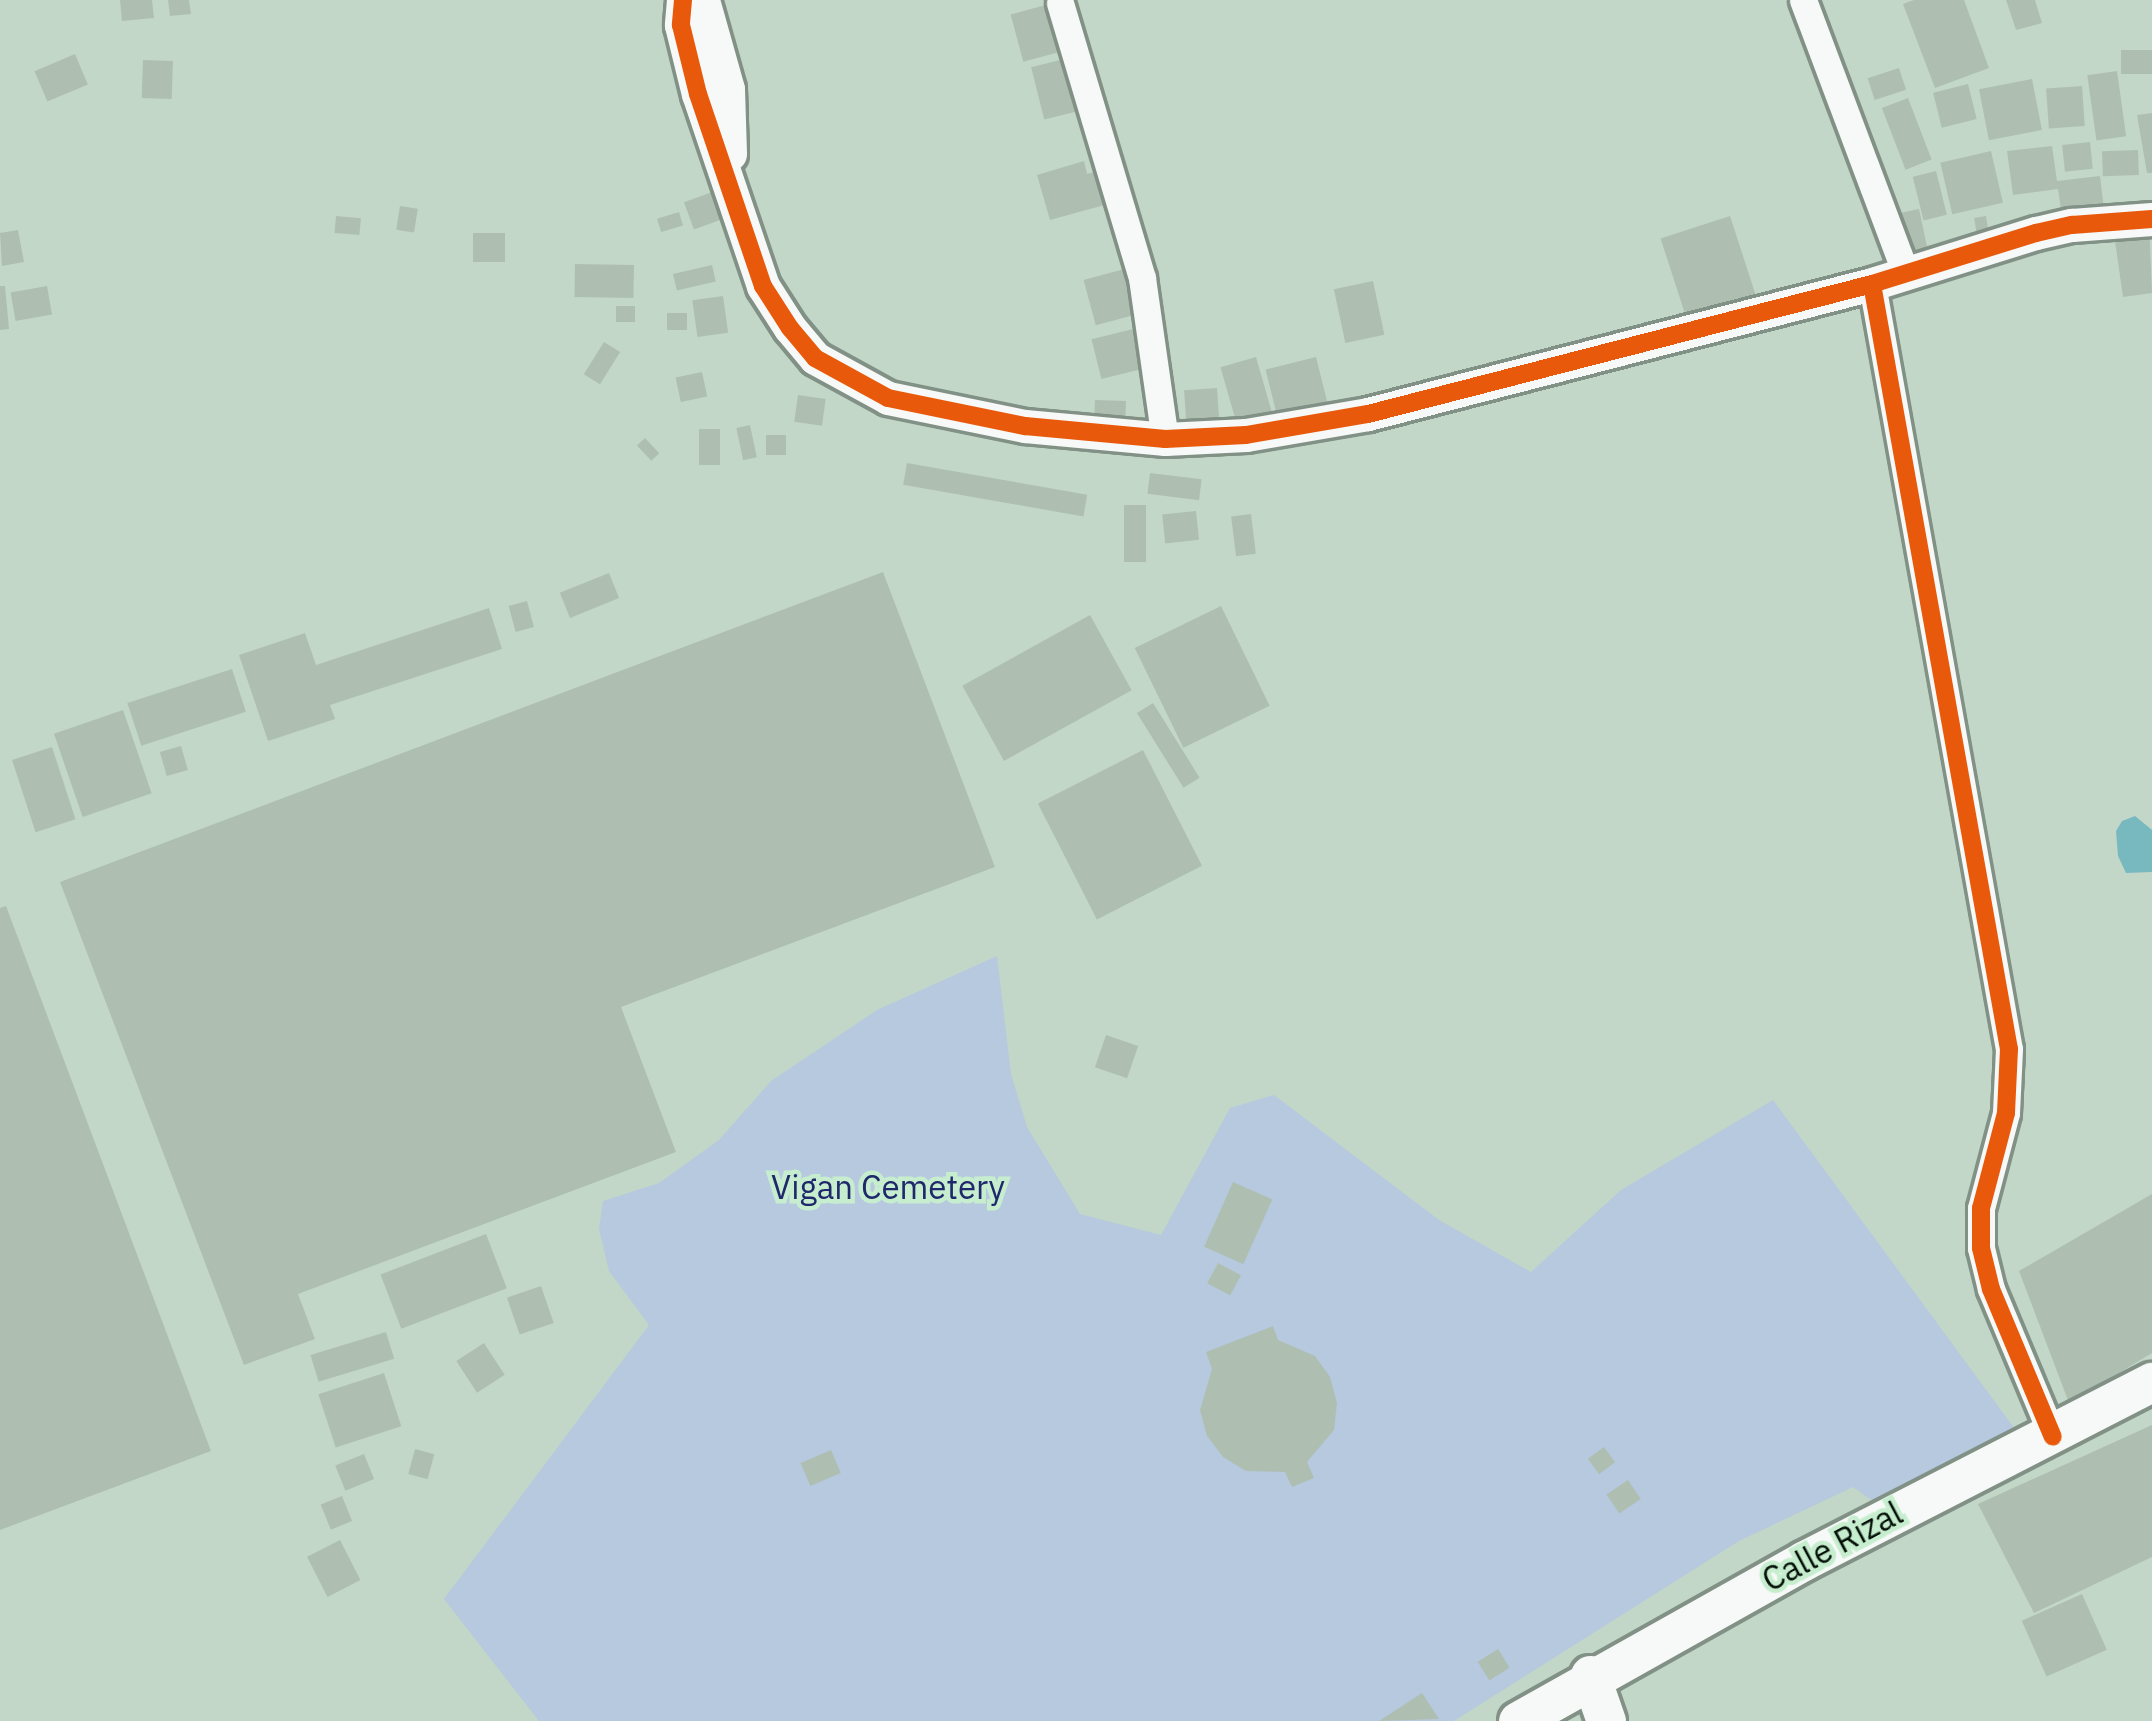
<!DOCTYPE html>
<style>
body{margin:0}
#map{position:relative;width:2152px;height:1721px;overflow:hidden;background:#c2d7c7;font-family:"IBM Plex Sans",sans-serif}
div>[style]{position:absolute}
.green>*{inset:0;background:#b6c9df}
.water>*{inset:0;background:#78b9bf}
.building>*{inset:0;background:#aebfb2;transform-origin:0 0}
.roads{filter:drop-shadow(3px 0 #829186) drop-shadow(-3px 0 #829186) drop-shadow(0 3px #829186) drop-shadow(0 -3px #829186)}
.minor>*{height:27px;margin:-13.5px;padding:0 13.5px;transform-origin:13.5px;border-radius:13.5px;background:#f6f9f7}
.tertiary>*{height:33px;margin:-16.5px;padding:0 16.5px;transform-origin:16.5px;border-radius:16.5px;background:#f6f9f7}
.secondary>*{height:39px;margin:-19.5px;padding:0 19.5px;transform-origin:19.5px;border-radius:19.5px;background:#f6f9f7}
.cycleway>*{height:18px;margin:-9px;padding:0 9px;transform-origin:9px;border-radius:9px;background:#e8590c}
span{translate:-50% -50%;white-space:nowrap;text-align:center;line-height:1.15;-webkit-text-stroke:9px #c7edcf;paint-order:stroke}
.park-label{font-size:33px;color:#1f286a}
.street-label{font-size:33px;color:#041007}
</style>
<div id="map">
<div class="green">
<i style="clip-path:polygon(997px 956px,1011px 1074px,1027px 1127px,1080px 1214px,1161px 1235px,1230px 1108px,1274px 1095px,1439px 1220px,1531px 1272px,1621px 1190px,1773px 1100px,2023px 1440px,1883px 1508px,1853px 1487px,1739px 1541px,1454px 1721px,539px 1721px,444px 1599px,649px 1325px,609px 1271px,599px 1229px,603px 1201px,659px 1183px,719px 1140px,771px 1081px,877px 1010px)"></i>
</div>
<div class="water">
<i style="clip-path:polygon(2135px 816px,2152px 830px,2152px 872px,2126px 873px,2118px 856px,2116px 831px,2122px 821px)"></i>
</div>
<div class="building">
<i style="clip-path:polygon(120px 0,152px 0,154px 18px,122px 21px)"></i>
<i style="clip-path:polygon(168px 0,189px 0,191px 14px,170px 16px)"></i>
<i style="clip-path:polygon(1914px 0,1964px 0,1989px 68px,1935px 88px,1903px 4px)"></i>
<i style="clip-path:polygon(2006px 0,2035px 0,2042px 23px,2016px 30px)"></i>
<i style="left:1057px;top:2px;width:49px;height:48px;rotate:75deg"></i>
<i style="left:2152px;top:50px;width:24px;height:31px;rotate:90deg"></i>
<i style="left:75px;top:54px;width:33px;height:44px;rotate:67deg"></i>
<i style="left:1068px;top:58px;width:54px;height:38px;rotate:76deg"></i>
<i style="left:143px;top:60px;width:30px;height:38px;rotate:2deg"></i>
<i style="left:1899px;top:68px;width:23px;height:33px;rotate:72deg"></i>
<i style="left:2117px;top:71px;width:66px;height:30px;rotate:82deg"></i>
<i style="left:2032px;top:79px;width:52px;height:54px;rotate:79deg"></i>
<i style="left:1968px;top:84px;width:36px;height:36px;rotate:76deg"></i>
<i style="left:2082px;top:86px;width:40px;height:36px;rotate:86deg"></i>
<i style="left:1908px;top:98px;width:66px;height:28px;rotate:69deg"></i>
<i style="clip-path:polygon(2152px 113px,2152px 173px,2147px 173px,2137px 115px)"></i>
<i style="left:2090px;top:142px;width:27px;height:28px;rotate:84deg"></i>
<i style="clip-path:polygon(2052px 146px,2057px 181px,2100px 176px,2105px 218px,2063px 223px,2058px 189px,2013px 195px,2007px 151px)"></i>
<i style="left:2138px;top:150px;width:25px;height:36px;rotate:88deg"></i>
<i style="left:1991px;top:151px;width:53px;height:52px;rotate:77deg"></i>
<i style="clip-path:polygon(1084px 161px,1087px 174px,1098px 171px,1108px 204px,1050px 220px,1037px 175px)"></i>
<i style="left:1936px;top:171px;width:45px;height:24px;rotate:76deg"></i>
<i style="left:715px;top:191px;width:29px;height:33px;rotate:70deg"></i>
<i style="left:400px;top:206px;width:18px;height:24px;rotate:9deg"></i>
<i style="left:1919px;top:209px;width:44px;height:25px;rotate:78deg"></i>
<i style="left:679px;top:212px;width:14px;height:23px;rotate:73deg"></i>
<i style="left:336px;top:216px;width:25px;height:17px;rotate:5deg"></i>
<i style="left:1730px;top:216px;width:84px;height:73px;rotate:72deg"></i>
<i style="left:1986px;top:216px;width:19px;height:12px;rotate:81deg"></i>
<i style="clip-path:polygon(2149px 222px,2152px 293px,2123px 297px,2113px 227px)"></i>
<i style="clip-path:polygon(18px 230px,24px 262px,2px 266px,0 233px)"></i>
<i style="left:473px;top:233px;width:32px;height:29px"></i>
<i style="left:575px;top:264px;width:59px;height:33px;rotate:1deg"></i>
<i style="left:712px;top:265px;width:17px;height:40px;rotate:77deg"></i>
<i style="left:1128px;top:268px;width:47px;height:46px;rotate:75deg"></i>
<i style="left:1373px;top:281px;width:55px;height:40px;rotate:78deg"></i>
<i style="clip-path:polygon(0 286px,5px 286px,9px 329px,0 330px)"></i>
<i style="left:47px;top:286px;width:29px;height:37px;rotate:80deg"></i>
<i style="left:723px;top:296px;width:37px;height:31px;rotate:82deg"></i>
<i style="left:616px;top:306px;width:19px;height:16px"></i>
<i style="left:667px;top:313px;width:20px;height:17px"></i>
<i style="left:1141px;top:327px;width:41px;height:51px;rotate:76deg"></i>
<i style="left:604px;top:342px;width:19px;height:38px;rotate:32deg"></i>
<i style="left:1256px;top:357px;width:60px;height:37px;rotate:74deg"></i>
<i style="left:1316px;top:357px;width:56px;height:52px;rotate:76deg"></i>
<i style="left:702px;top:372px;width:25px;height:27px;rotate:78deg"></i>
<i style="left:1217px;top:388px;width:30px;height:33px;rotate:86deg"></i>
<i style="left:798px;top:395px;width:28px;height:27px;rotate:8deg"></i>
<i style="left:1095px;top:400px;width:31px;height:29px;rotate:2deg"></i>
<i style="left:750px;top:425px;width:33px;height:14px;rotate:78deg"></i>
<i style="left:699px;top:429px;width:21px;height:36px"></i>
<i style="left:766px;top:435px;width:20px;height:20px"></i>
<i style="left:645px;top:438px;width:21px;height:11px;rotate:47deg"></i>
<i style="left:907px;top:463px;width:183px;height:22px;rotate:10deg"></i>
<i style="left:1150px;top:473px;width:52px;height:21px;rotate:7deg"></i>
<i style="left:1124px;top:505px;width:22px;height:57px"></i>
<i style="left:1196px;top:511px;width:29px;height:34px;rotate:84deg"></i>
<i style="left:1251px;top:514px;width:40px;height:20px;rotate:83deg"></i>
<i style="clip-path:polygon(883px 572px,995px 867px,621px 1007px,676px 1152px,298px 1294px,315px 1339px,244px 1365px,60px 882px)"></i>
<i style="left:609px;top:573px;width:27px;height:53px;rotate:68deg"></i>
<i style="left:527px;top:601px;width:27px;height:19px;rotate:75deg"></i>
<i style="left:1221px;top:606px;width:111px;height:96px;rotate:64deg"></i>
<i style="clip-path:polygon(489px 608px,502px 649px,330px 705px,335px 719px,268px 741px,239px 655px,305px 633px,316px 665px)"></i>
<i style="left:1090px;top:615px;width:86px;height:146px;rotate:61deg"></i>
<i style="left:232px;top:669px;width:45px;height:110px;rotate:72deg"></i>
<i style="left:1153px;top:703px;width:88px;height:19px;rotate:58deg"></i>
<i style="left:123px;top:710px;width:88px;height:73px;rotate:71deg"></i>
<i style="left:181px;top:746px;width:25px;height:22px;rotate:74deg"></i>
<i style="left:52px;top:747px;width:76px;height:42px;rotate:72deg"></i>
<i style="left:1143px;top:750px;width:130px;height:118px;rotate:63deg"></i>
<i style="clip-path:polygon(6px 906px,211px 1451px,0 1530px,0 908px)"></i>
<i style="left:1106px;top:1035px;width:34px;height:34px;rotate:19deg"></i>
<i style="left:1233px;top:1182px;width:43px;height:71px;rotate:24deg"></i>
<i style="clip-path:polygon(2152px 1194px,2152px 1353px,2069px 1403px,2019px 1271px)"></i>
<i style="left:486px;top:1234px;width:58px;height:113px;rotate:69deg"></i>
<i style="left:1218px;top:1263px;width:26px;height:23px;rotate:28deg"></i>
<i style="left:541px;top:1286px;width:39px;height:36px;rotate:71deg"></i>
<i style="clip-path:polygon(1273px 1326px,1278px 1340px,1315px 1356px,1330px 1377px,1337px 1403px,1334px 1430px,1307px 1462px,1314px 1478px,1292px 1487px,1285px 1472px,1246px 1471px,1223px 1457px,1207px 1436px,1200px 1410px,1212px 1369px,1206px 1352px)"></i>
<i style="left:386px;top:1332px;width:28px;height:79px;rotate:73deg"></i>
<i style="left:484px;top:1343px;width:38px;height:33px;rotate:57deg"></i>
<i style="left:384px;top:1373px;width:56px;height:69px;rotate:72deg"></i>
<i style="clip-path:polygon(2152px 1425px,2152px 1557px,2034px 1613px,1978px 1504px)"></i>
<i style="left:1604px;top:1447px;width:19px;height:20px;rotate:54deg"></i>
<i style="left:415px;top:1449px;width:20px;height:26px;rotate:15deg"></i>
<i style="left:831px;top:1450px;width:25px;height:33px;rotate:67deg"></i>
<i style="left:364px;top:1454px;width:27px;height:31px;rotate:68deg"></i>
<i style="left:1628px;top:1480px;width:23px;height:26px;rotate:56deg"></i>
<i style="left:342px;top:1496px;width:27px;height:23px;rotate:68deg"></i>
<i style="left:340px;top:1540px;width:45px;height:37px;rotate:63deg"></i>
<i style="left:2082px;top:1594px;width:61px;height:66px;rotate:66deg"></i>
<i style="left:1498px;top:1649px;width:22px;height:24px;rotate:58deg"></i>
<i style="clip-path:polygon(1422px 1693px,1439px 1719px,1379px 1721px)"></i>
</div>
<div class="roads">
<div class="minor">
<i style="left:1803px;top:0;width:293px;rotate:69.4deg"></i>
<i style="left:1060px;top:3px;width:287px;rotate:73.4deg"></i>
<i style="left:1142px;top:278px;width:163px;rotate:81.9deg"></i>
<i style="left:1872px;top:284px;width:777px;rotate:79.85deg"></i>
<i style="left:2009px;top:1049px;width:64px;rotate:92.7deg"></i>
<i style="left:2006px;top:1113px;width:98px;rotate:104.7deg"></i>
<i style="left:1981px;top:1208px;width:40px;rotate:90deg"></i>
<i style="left:1981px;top:1248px;width:42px;rotate:76.3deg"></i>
<i style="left:1991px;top:1289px;width:160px;rotate:67.3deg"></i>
</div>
<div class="tertiary">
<i style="left:683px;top:0;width:25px;rotate:95deg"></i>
<i style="left:681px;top:25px;width:71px;rotate:76.2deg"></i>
<i style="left:698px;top:94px;width:203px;rotate:71.3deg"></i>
<i style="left:763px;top:286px;width:50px;rotate:57.3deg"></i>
<i style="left:790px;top:328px;width:39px;rotate:50deg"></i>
<i style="left:815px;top:358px;width:83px;rotate:28.7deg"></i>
<i style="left:888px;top:398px;width:140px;rotate:11.6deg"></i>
<i style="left:1025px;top:426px;width:141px;rotate:5.3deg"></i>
<i style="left:1165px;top:439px;width:81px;rotate:-2.8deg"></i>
<i style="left:1246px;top:435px;width:124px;rotate:-9.8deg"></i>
<i style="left:1368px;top:414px;width:520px;rotate:-14.46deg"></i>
<i style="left:1872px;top:284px;width:172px;rotate:-17.3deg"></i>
<i style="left:2036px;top:233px;width:37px;rotate:-13deg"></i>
<i style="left:2072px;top:225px;width:80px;rotate:-4.3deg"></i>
<i style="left:703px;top:0;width:92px;rotate:74.3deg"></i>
<i style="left:728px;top:89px;width:65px;rotate:88.2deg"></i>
</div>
<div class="secondary">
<i style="left:1590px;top:1675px;width:49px;rotate:70.8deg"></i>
<i style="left:1518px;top:1721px;width:329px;rotate:-29.3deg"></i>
<i style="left:1805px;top:1560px;width:390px;rotate:-27.2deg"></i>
</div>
</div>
<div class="cycleway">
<i style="left:683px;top:0;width:25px;rotate:95deg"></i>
<i style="left:681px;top:25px;width:71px;rotate:76.2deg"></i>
<i style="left:698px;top:94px;width:203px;rotate:71.3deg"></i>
<i style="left:763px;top:286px;width:50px;rotate:57.3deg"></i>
<i style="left:790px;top:328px;width:39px;rotate:50deg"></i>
<i style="left:815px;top:358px;width:83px;rotate:28.7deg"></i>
<i style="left:888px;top:398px;width:140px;rotate:11.6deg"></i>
<i style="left:1025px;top:426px;width:141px;rotate:5.3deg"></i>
<i style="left:1165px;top:439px;width:81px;rotate:-2.8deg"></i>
<i style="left:1246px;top:435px;width:124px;rotate:-9.8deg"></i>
<i style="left:1368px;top:414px;width:520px;rotate:-14.46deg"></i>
<i style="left:1872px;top:284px;width:172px;rotate:-17.3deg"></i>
<i style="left:2036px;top:233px;width:37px;rotate:-13deg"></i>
<i style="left:2072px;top:225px;width:80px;rotate:-4.3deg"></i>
<i style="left:1872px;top:284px;width:777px;rotate:79.85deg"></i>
<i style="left:2009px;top:1049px;width:64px;rotate:92.7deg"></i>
<i style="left:2006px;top:1113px;width:98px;rotate:104.7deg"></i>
<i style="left:1981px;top:1208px;width:40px;rotate:90deg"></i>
<i style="left:1981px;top:1248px;width:42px;rotate:76.3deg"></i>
<i style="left:1991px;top:1289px;width:160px;rotate:67.3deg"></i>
</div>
<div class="park-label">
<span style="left:888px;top:1187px">Vigan Cemetery</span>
</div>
<div class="street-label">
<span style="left:1832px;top:1546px;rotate:-28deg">Calle Rizal</span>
</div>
</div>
